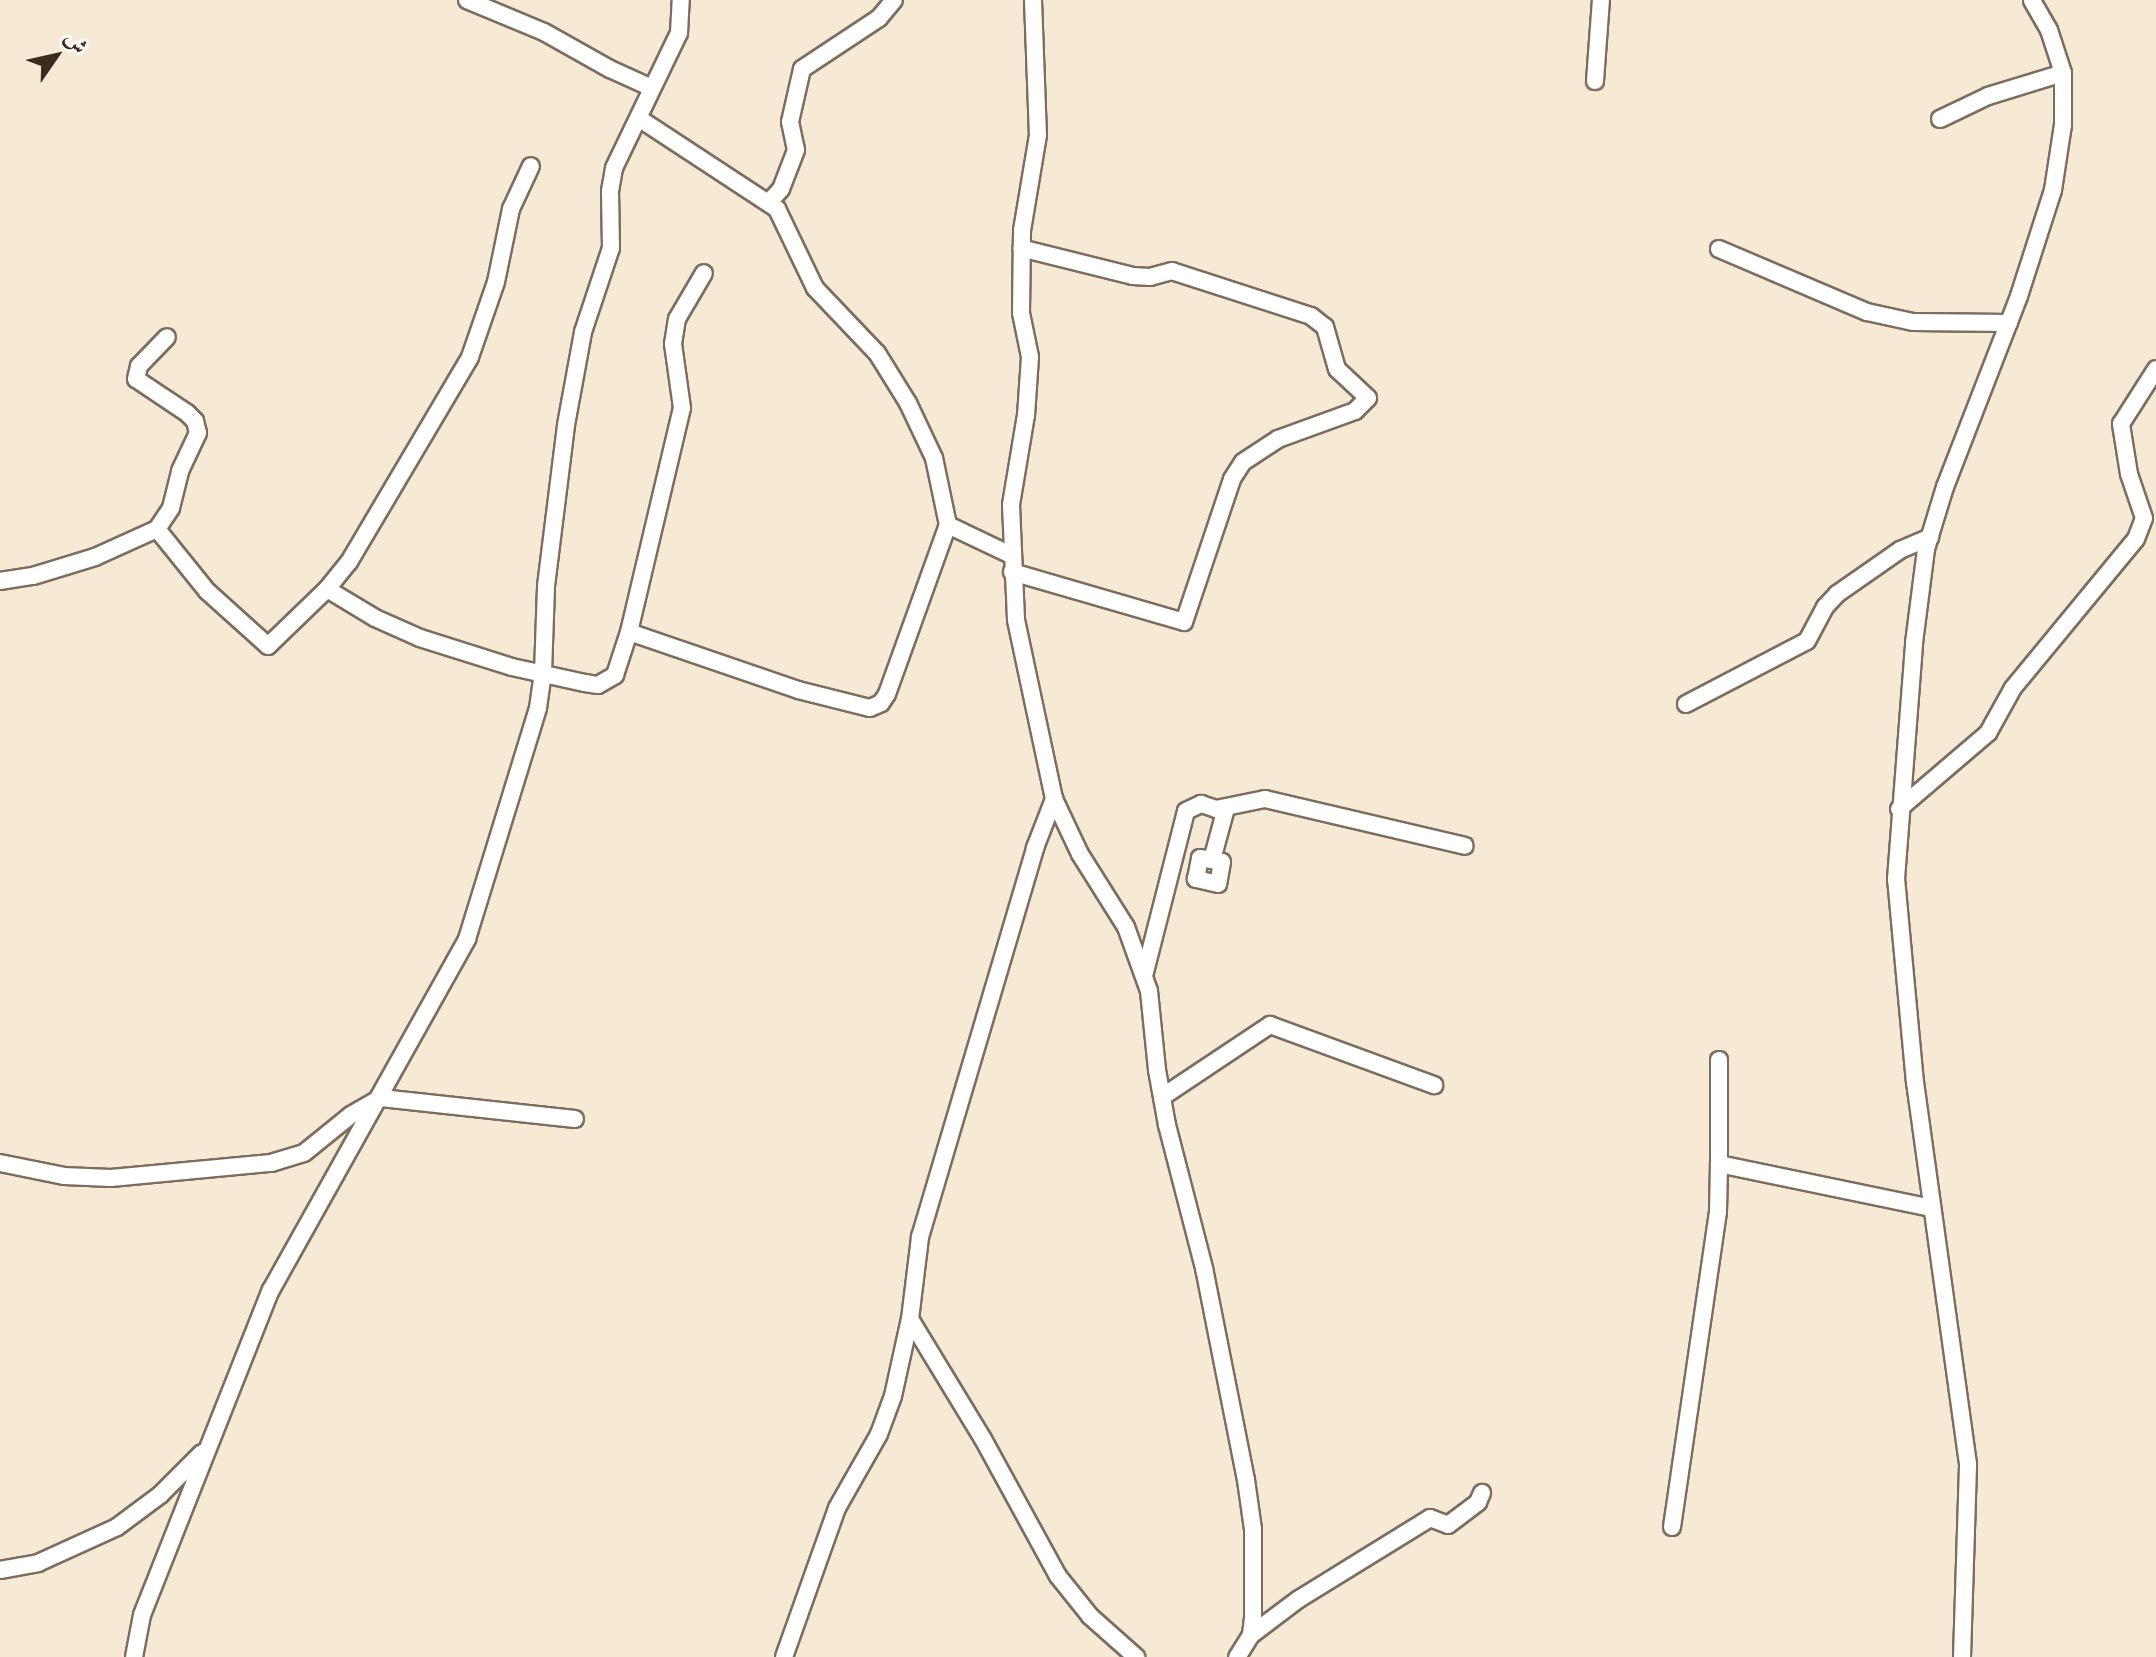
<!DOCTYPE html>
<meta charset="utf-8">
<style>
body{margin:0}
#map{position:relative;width:2156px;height:1657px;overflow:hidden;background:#f6ead5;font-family:"IM FELL Double Pica",Amiri,serif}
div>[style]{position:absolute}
.roads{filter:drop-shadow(2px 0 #7c6d5e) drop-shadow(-2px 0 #7c6d5e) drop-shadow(0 2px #7c6d5e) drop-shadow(0 -2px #7c6d5e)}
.minor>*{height:16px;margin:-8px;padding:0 8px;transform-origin:8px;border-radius:8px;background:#fff}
span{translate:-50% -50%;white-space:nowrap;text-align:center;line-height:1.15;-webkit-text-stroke:8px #fdfcf7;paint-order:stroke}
.north{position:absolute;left:16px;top:16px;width:80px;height:80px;-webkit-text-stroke:6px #fdfcf7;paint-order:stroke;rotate:56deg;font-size:22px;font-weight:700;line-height:32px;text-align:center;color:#3b2a1e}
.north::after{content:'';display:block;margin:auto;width:28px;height:36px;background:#3b2a1e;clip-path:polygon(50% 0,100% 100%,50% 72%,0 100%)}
</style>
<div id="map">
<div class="roads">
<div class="minor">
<i style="left:467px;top:0;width:83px;rotate:22.6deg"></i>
<i style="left:544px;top:32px;width:76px;rotate:29.3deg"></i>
<i style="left:610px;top:69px;width:46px;rotate:24.3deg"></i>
<i style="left:1033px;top:0;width:135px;rotate:87.9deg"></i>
<i style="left:1038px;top:135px;width:97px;rotate:99.5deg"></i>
<i style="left:1022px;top:231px;width:82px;rotate:90.7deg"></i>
<i style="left:1021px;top:313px;width:45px;rotate:78.4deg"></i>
<i style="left:1030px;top:357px;width:58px;rotate:93.9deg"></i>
<i style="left:1026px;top:415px;width:91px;rotate:99.5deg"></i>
<i style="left:1011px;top:505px;width:115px;rotate:87.5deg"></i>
<i style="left:1016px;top:620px;width:183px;rotate:78deg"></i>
<i style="left:1054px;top:799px;width:61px;rotate:64.7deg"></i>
<i style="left:1080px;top:854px;width:86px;rotate:57.8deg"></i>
<i style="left:1126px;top:927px;width:68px;rotate:70.2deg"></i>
<i style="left:1149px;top:991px;width:79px;rotate:84.2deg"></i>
<i style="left:1157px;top:1070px;width:56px;rotate:79.7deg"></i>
<i style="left:1167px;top:1125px;width:148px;rotate:75.5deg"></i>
<i style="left:1204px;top:1268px;width:216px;rotate:78.8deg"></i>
<i style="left:1246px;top:1480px;width:49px;rotate:81.9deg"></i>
<i style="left:1253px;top:1529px;width:89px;rotate:90deg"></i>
<i style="left:1253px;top:1618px;width:17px;rotate:97deg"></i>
<i style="left:1251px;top:1635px;width:26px;rotate:122deg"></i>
<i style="left:1595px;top:81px;width:81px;rotate:-85.8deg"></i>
<i style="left:640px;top:119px;width:164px;rotate:33.3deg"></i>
<i style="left:777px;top:209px;width:88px;rotate:64.3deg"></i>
<i style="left:815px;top:288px;width:90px;rotate:46.4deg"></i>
<i style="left:877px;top:353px;width:59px;rotate:58.2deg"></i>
<i style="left:908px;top:403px;width:61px;rotate:64.7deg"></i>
<i style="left:934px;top:458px;width:68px;rotate:78.2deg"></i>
<i style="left:1940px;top:119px;width:53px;rotate:-25.6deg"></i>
<i style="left:1988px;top:96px;width:78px;rotate:-17deg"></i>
<i style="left:770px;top:201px;width:16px;rotate:-47deg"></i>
<i style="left:781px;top:189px;width:42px;rotate:-69deg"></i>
<i style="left:796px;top:150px;width:29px;rotate:-102deg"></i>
<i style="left:790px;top:122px;width:54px;rotate:-77.2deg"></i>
<i style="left:802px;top:69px;width:92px;rotate:-33.5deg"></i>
<i style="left:879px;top:18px;width:23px;rotate:-50deg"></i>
<i style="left:1719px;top:249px;width:161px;rotate:23.1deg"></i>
<i style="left:1867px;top:312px;width:47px;rotate:12.3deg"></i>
<i style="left:1913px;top:322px;width:96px;rotate:0.6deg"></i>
<i style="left:157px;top:529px;width:25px;rotate:-56deg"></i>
<i style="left:171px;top:508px;width:38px;rotate:-76deg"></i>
<i style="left:180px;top:471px;width:42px;rotate:-64.7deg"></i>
<i style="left:198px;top:433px;width:12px;rotate:-104deg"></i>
<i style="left:195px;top:421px;width:11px;rotate:-135deg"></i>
<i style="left:187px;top:413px;width:61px;rotate:-146.3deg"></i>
<i style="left:136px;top:379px;width:13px;rotate:-77deg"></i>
<i style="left:139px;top:366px;width:40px;rotate:-46deg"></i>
<i style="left:1012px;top:572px;width:179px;rotate:16.2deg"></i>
<i style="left:1184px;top:622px;width:151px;rotate:-71.4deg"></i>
<i style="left:1232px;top:479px;width:20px;rotate:-57deg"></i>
<i style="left:1243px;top:462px;width:42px;rotate:-33.3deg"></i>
<i style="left:1278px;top:439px;width:82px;rotate:-20deg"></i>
<i style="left:1355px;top:411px;width:18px;rotate:-45deg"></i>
<i style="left:1368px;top:398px;width:42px;rotate:-136.9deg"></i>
<i style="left:1337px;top:369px;width:44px;rotate:-105.9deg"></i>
<i style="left:1325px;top:327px;width:18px;rotate:-142deg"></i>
<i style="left:1311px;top:316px;width:146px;rotate:-162.1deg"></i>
<i style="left:1172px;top:271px;width:23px;rotate:165deg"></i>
<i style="left:1150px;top:277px;width:17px;rotate:-177deg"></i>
<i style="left:1133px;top:276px;width:115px;rotate:-166deg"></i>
<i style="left:0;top:581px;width:33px;rotate:-9deg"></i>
<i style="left:33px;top:576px;width:65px;rotate:-17deg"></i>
<i style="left:95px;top:557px;width:68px;rotate:-24.3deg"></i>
<i style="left:157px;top:529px;width:80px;rotate:51.1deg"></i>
<i style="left:207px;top:591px;width:82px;rotate:42deg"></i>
<i style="left:268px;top:646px;width:82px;rotate:-44deg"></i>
<i style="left:327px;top:589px;width:35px;rotate:-51deg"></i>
<i style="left:349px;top:562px;width:238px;rotate:-59.4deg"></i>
<i style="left:470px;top:357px;width:79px;rotate:-70.9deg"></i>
<i style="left:496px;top:282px;width:75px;rotate:-78.4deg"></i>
<i style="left:511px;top:209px;width:47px;rotate:-65.1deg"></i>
<i style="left:327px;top:589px;width:56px;rotate:31.1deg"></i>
<i style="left:375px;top:618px;width:49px;rotate:24deg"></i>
<i style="left:420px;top:638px;width:96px;rotate:17.5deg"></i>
<i style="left:512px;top:667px;width:75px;rotate:12.4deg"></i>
<i style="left:585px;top:683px;width:13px;rotate:9deg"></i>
<i style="left:598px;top:685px;width:20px;rotate:-30deg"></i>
<i style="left:615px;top:675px;width:45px;rotate:-72deg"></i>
<i style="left:629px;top:632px;width:179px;rotate:18.9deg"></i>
<i style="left:798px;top:690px;width:74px;rotate:14deg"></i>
<i style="left:870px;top:708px;width:12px;rotate:-24deg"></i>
<i style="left:881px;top:703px;width:11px;rotate:-56deg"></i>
<i style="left:887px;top:694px;width:180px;rotate:-70.2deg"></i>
<i style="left:948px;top:525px;width:70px;rotate:25.5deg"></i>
<i style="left:629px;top:632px;width:230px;rotate:-76.7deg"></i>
<i style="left:682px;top:408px;width:65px;rotate:-98deg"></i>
<i style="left:673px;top:344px;width:25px;rotate:-81deg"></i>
<i style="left:677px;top:319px;width:53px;rotate:-59.6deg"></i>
<i style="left:1686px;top:704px;width:136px;rotate:-27.5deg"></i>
<i style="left:1807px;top:641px;width:38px;rotate:-62deg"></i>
<i style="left:1825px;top:607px;width:18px;rotate:-47deg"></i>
<i style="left:1837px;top:594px;width:77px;rotate:-34.9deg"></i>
<i style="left:1900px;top:550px;width:33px;rotate:-23deg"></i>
<i style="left:1216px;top:809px;width:50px;rotate:-11.5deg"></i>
<i style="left:1265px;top:799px;width:205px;rotate:13.2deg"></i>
<i style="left:1899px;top:809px;width:117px;rotate:-40.5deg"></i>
<i style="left:1988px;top:733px;width:51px;rotate:-60.9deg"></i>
<i style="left:2013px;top:688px;width:193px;rotate:-50.5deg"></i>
<i style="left:2136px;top:539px;width:22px;rotate:-69deg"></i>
<i style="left:2144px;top:518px;width:46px;rotate:-108.8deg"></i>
<i style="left:2129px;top:474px;width:51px;rotate:-99.1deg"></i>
<i style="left:2121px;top:424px;width:65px;rotate:-57.5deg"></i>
<i style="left:1144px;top:976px;width:170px;rotate:-75.7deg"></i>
<i style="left:1186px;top:811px;width:17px;rotate:-25deg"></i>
<i style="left:1201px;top:804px;width:25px;rotate:18deg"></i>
<i style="left:1225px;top:812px;width:50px;rotate:105.2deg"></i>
<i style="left:1212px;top:860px;width:10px;rotate:11deg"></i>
<i style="left:1222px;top:862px;width:22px;rotate:100deg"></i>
<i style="left:1218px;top:884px;width:23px;rotate:-167deg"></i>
<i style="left:1196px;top:879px;width:21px;rotate:-79deg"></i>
<i style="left:1200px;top:858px;width:12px;rotate:9deg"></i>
<i style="left:1719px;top:1060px;width:104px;rotate:90deg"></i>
<i style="left:1719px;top:1164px;width:217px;rotate:11.7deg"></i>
<i style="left:1162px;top:1097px;width:130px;rotate:-33.7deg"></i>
<i style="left:1270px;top:1025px;width:175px;rotate:20.1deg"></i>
<i style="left:0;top:1163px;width:65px;rotate:11.5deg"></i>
<i style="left:64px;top:1176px;width:47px;rotate:2.4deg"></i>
<i style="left:111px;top:1178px;width:161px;rotate:-5.4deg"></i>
<i style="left:271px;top:1163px;width:34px;rotate:-17deg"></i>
<i style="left:304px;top:1153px;width:60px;rotate:-39deg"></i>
<i style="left:351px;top:1115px;width:34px;rotate:-30deg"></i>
<i style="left:381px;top:1098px;width:195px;rotate:6.2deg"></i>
<i style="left:910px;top:1319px;width:83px;rotate:-83deg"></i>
<i style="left:920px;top:1237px;width:406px;rotate:-73.5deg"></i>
<i style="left:1035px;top:848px;width:53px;rotate:-68.8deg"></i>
<i style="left:1672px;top:1527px;width:318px;rotate:-81.7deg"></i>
<i style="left:1718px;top:1212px;width:48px;rotate:-88.8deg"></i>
<i style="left:0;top:1570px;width:39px;rotate:-10deg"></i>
<i style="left:38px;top:1563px;width:87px;rotate:-24.5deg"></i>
<i style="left:117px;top:1527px;width:54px;rotate:-36.7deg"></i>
<i style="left:160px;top:1495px;width:59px;rotate:-45deg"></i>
<i style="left:1251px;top:1635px;width:60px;rotate:-36.9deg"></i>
<i style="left:1299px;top:1599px;width:154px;rotate:-31.7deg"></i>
<i style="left:1430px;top:1518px;width:19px;rotate:21deg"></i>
<i style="left:1448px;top:1525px;width:38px;rotate:-37deg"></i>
<i style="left:1478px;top:1502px;width:10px;rotate:-66deg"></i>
<i style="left:134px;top:1657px;width:43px;rotate:-79.2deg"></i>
<i style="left:142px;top:1615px;width:350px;rotate:-68.4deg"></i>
<i style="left:271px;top:1290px;width:402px;rotate:-60.8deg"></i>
<i style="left:467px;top:939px;width:242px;rotate:-72.9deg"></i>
<i style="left:538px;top:708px;width:35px;rotate:-82deg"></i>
<i style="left:543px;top:673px;width:87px;rotate:-88deg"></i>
<i style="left:546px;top:586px;width:162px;rotate:-82.9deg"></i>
<i style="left:566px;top:425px;width:95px;rotate:-79.6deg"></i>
<i style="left:583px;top:332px;width:89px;rotate:-71.6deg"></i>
<i style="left:611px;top:248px;width:57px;rotate:-91deg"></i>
<i style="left:610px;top:191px;width:23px;rotate:-80deg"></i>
<i style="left:614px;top:168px;width:150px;rotate:-64.3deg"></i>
<i style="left:679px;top:33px;width:33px;rotate:-87deg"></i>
<i style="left:784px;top:1657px;width:158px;rotate:-70.4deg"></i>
<i style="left:837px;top:1508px;width:85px;rotate:-60.4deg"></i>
<i style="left:879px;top:1434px;width:40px;rotate:-69.8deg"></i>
<i style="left:893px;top:1396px;width:79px;rotate:-77.6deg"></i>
<i style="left:910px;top:1319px;width:140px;rotate:58.7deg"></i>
<i style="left:983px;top:1439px;width:156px;rotate:61.3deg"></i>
<i style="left:1058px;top:1576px;width:51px;rotate:51.3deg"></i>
<i style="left:1090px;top:1616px;width:62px;rotate:41.7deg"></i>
<i style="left:1962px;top:1657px;width:193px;rotate:-88.2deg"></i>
<i style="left:1968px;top:1464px;width:385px;rotate:-97.9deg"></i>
<i style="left:1915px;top:1083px;width:205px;rotate:-95.3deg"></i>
<i style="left:1896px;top:879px;width:237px;rotate:-85.6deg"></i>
<i style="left:1914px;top:643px;width:95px;rotate:-82.7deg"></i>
<i style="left:1926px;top:549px;width:65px;rotate:-73deg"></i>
<i style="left:1945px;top:487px;width:205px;rotate:-68.8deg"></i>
<i style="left:2019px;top:296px;width:111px;rotate:-72.2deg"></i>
<i style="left:2053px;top:190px;width:66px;rotate:-81.3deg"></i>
<i style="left:2063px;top:125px;width:52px;rotate:-90deg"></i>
<i style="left:2063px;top:73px;width:45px;rotate:-108deg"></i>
<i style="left:2049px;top:30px;width:34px;rotate:-120deg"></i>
</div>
</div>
<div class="north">ش</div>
</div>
